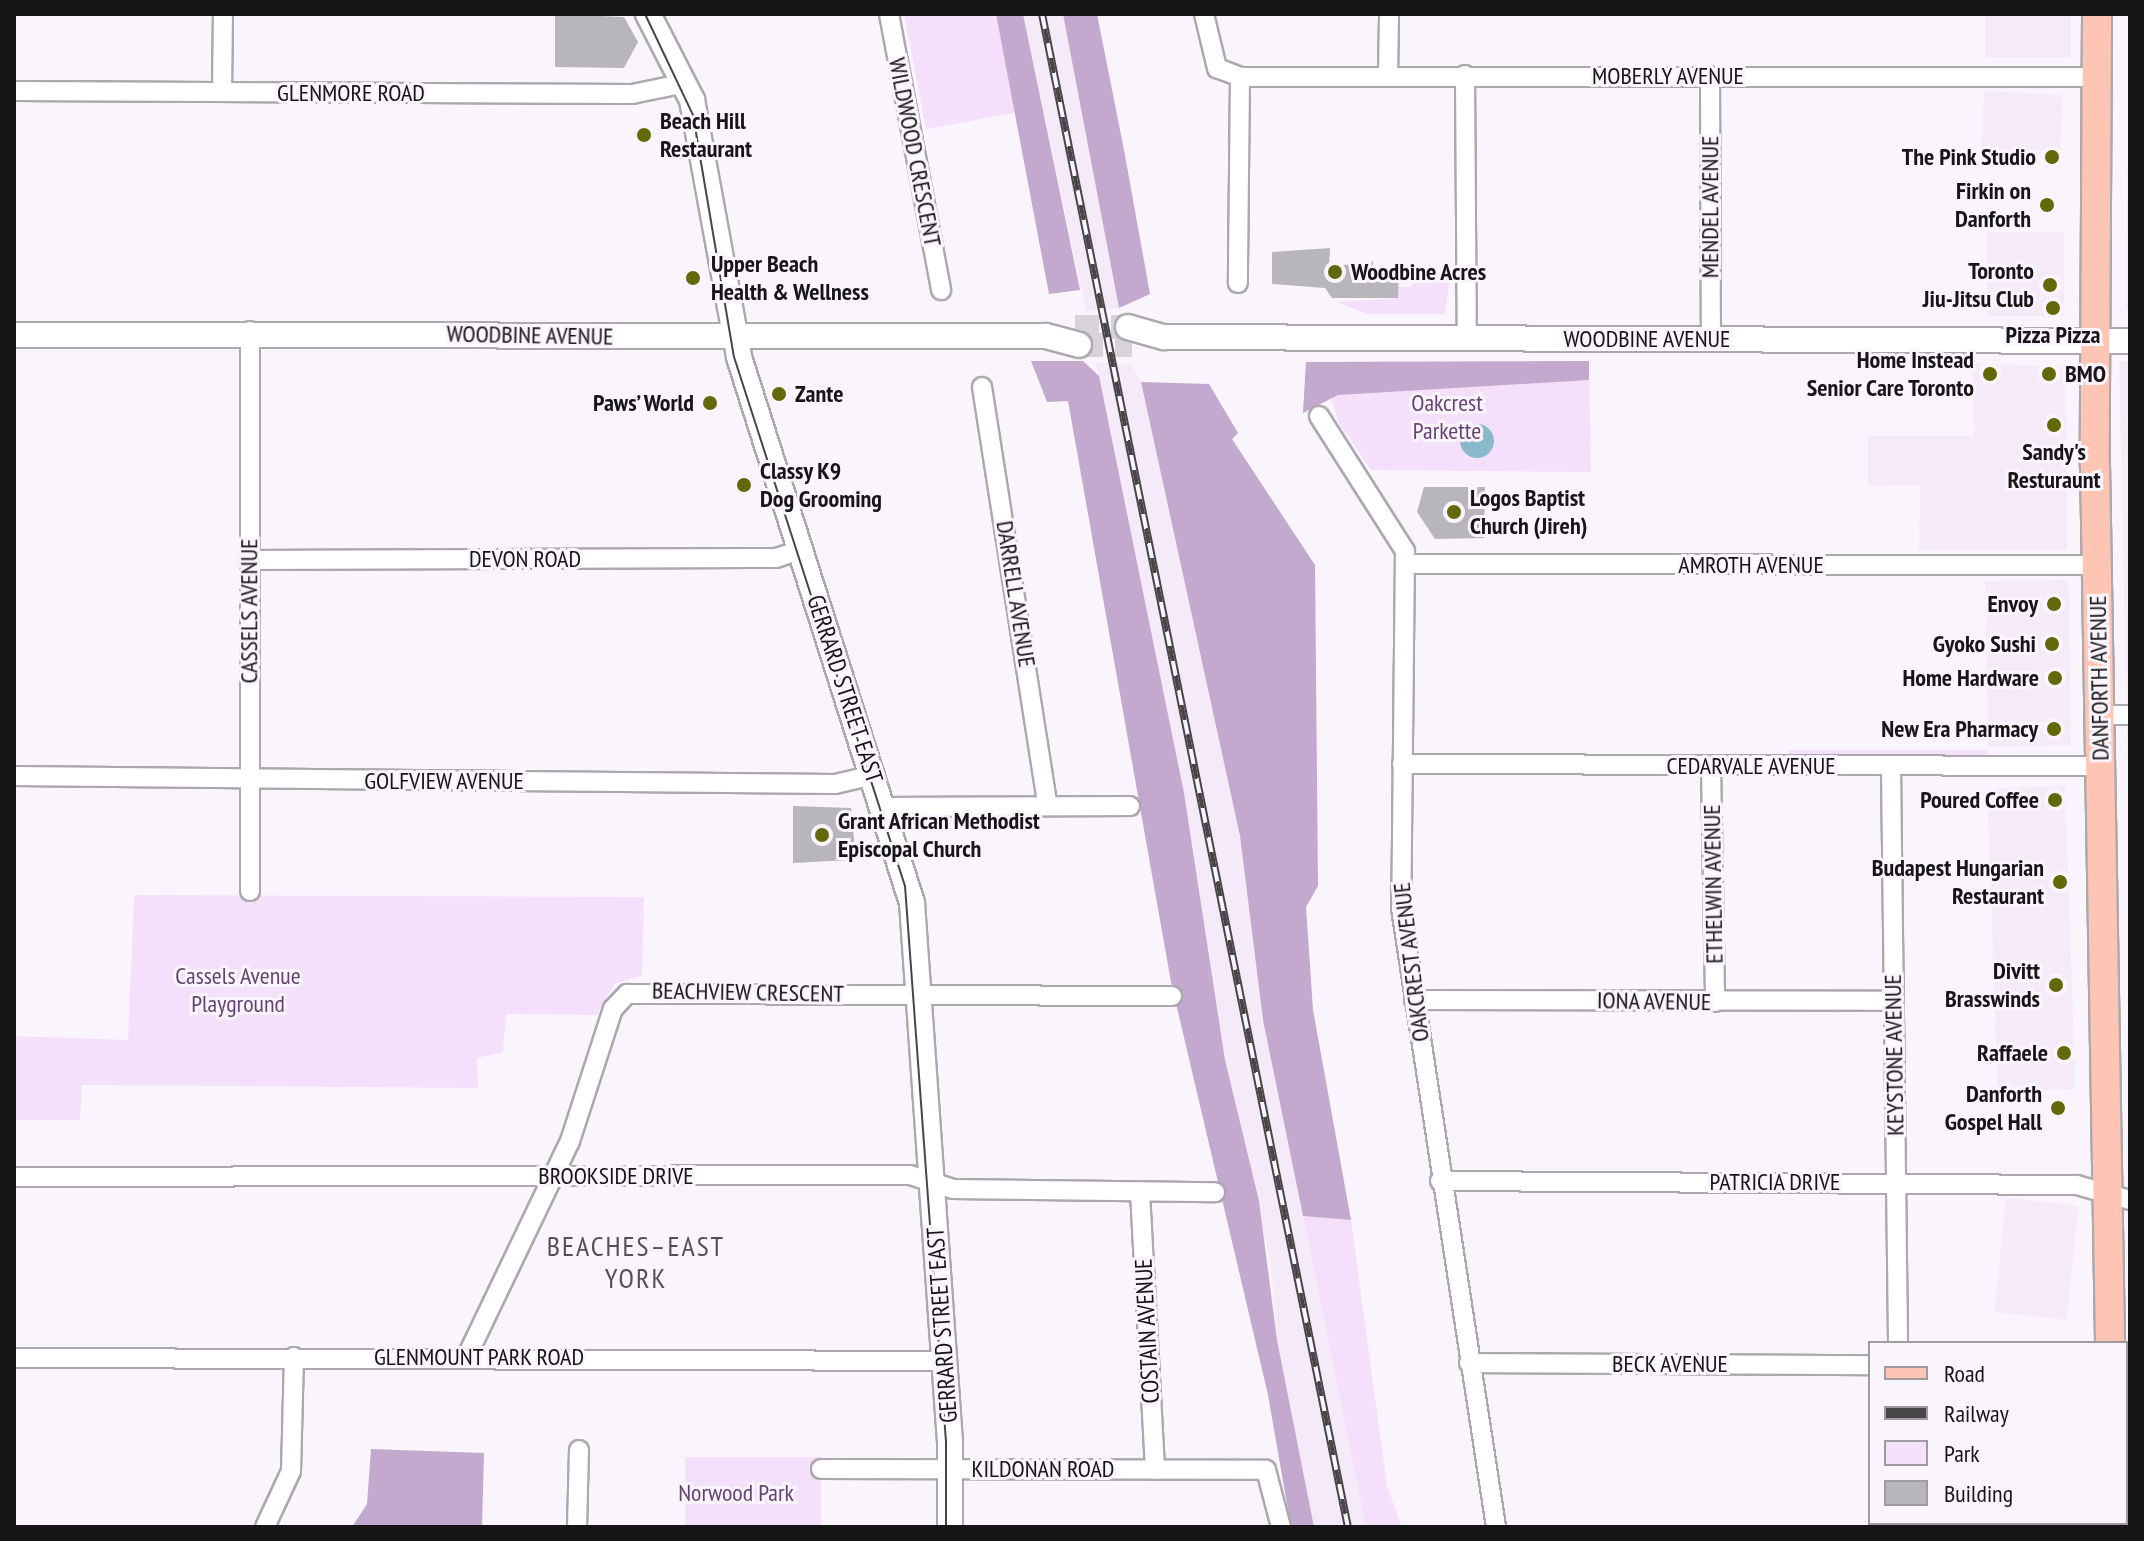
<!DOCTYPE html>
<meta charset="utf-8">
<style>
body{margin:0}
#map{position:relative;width:2144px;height:1541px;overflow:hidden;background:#faf5fc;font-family:"PT Sans Narrow",sans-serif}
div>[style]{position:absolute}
.built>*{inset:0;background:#f5eaf8;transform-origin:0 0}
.green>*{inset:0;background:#f4e0fb;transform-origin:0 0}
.forest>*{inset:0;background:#c3a9cd}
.water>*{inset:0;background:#89b9cb}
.round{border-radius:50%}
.building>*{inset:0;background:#b9b5bc}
.secondary-tunnel>*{height:24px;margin-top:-12px;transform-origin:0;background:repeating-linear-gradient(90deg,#d8d3da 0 24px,transparent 0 36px)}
.roads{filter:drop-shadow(2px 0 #aca8ae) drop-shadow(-2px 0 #aca8ae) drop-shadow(0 2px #aca8ae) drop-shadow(0 -2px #aca8ae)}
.minor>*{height:18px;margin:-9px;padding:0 9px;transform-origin:9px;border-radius:9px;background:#fff}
.secondary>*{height:24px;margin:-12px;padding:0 12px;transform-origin:12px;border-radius:12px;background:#fff}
.primary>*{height:28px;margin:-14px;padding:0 14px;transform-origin:14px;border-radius:14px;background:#fec5b4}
.tram>*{height:2px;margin:-1px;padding:0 1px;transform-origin:1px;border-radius:1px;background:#474548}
.rail>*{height:8px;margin-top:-4px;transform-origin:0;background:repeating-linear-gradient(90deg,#faf5fc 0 15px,#474548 0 30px);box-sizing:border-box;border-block:2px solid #474548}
.dots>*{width:22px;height:22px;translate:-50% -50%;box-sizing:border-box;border:4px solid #faf5fc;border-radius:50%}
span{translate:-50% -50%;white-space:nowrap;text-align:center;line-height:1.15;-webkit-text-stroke:6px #faf5fc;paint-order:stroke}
.street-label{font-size:24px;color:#171517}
.poi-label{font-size:24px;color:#171517;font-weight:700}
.left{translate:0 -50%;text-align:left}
.right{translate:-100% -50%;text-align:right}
.park-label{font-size:24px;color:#664272}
.quarter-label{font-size:28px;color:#545056;letter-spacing:2px}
.frame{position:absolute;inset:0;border:16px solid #171517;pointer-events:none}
.legend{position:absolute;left:1868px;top:1341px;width:260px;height:184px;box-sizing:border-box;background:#faf5fc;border:2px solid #9f9ba0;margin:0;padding:10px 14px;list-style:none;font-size:24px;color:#171517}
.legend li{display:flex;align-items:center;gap:16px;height:40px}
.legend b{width:40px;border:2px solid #9f9ba0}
</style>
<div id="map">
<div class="built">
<i style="clip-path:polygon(1023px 14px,1063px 14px,1119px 308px,1086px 311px)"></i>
<i style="left:1985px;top:14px;width:86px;height:43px"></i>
<i style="clip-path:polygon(2129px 14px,2130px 14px,2130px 312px,2126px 307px)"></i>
<i style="left:1984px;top:91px;width:79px;height:57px;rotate:3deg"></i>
<i style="left:1987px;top:232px;width:77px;height:84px"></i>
<i style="clip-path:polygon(2119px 361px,2130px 361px,2130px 886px,2127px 733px)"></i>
<i style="clip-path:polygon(1096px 363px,1132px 365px,1141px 382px,1240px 836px,1263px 1020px,1366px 1527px,1314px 1527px,1277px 1340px,1271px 1265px,1225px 1060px,1184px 793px)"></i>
<i style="clip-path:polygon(1972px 363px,2066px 367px,2067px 550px,1919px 550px,1920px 485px,1868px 486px,1868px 436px,1974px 436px)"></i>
<i style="clip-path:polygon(2063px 580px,2069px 585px,2071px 745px,1988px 747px,1985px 581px)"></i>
<i style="left:2065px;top:786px;width:303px;height:78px;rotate:88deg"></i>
<i style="left:2006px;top:1198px;width:73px;height:115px;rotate:6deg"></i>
</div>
<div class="green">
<i style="clip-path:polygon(904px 14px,996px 14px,1015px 113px,926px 129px)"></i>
<i style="clip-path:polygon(1418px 277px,1450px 277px,1445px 314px,1367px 314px,1337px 302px,1398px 298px,1398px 287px,1411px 287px)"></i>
<i style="clip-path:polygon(1589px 361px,1591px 472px,1371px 470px,1339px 423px,1331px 398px,1303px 413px,1306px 362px)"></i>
<i style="left:1789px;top:750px;width:198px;height:5px"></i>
<i style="clip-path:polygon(134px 895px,644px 897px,642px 976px,615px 983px,597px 1015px,506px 1014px,503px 1052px,477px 1058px,478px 1088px,82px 1085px,80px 1120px,14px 1120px,14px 1036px,128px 1040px)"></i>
<i style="clip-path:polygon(1303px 1216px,1351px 1220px,1387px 1486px,1402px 1527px,1366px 1527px)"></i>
<i style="left:821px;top:1457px;width:70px;height:136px;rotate:90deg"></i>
</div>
<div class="forest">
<i style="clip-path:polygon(996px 14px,1023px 14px,1080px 290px,1049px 294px)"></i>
<i style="clip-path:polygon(1063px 14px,1097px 14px,1124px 150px,1150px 294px,1119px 308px)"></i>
<i style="clip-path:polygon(1031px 361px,1083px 361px,1099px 376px,1184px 793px,1225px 1060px,1259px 1201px,1277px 1340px,1314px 1527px,1291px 1527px,1268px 1395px,1171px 982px,1068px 401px,1047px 402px)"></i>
<i style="clip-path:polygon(1589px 361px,1589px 380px,1338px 395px,1303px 413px,1306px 362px)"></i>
<i style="clip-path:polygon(1141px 382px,1209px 384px,1238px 433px,1232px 439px,1315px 565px,1318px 886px,1306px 907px,1313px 1010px,1351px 1220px,1303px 1216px,1263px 1020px,1240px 836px)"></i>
<i style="clip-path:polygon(371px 1449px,484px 1453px,482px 1527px,352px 1527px,367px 1504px)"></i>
</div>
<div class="water">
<i class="round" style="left:1460px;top:424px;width:34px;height:34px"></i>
</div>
<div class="building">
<i style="clip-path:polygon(555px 14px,624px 17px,638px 42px,624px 68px,555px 67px)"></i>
<i style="clip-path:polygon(1330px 248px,1329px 267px,1373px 261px,1373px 267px,1399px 267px,1398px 298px,1332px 298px,1325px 288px,1272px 284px,1272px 252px)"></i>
<i style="clip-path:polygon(1424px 487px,1485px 487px,1484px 538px,1435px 539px,1417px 512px)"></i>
<i style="clip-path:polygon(793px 806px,851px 808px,855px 848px,850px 860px,793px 863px)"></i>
</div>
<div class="secondary-tunnel">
<i style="left:1075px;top:327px;width:53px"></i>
<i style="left:1079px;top:345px;width:53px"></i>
</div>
<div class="roads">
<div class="minor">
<i style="left:889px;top:14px;width:281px;rotate:79.3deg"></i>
<i style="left:1204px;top:14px;width:56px;rotate:76.5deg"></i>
<i style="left:1217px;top:68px;width:25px;rotate:21deg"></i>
<i style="left:1240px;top:77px;width:206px;rotate:90.6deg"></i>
<i style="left:1388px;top:74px;width:60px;rotate:-89deg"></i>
<i style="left:1465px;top:75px;width:265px;rotate:89.6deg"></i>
<i style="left:1710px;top:76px;width:263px;rotate:89.8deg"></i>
<i style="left:1240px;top:77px;width:857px"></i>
<i style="left:14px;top:91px;width:618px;rotate:0.28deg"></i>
<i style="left:632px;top:94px;width:55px;rotate:-11.5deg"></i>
<i style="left:222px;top:92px;width:78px;rotate:-89.3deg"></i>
<i style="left:982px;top:387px;width:420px;rotate:81.1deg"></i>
<i style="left:1319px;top:416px;width:160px;rotate:57.5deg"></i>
<i style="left:1405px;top:551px;width:357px;rotate:90.6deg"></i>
<i style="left:1401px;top:908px;width:626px;rotate:81.27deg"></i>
<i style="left:249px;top:560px;width:527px;rotate:-0.22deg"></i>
<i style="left:776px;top:558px;width:25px;rotate:-18deg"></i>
<i style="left:1405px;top:564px;width:692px;rotate:0.08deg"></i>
<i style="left:2100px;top:715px;width:30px"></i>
<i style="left:1402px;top:764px;width:698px;rotate:0.16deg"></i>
<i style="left:1711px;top:766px;width:236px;rotate:89deg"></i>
<i style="left:1891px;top:767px;width:576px;rotate:89.3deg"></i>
<i style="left:14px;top:776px;width:821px;rotate:0.56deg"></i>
<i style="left:835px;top:784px;width:39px;rotate:-13deg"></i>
<i style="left:883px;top:807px;width:247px;rotate:-0.2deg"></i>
<i style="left:250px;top:891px;width:560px;rotate:-90deg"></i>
<i style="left:1414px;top:1000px;width:479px;rotate:0.1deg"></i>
<i style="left:14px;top:1177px;width:896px;rotate:-0.13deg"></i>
<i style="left:910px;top:1175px;width:45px;rotate:18deg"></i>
<i style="left:953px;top:1189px;width:262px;rotate:0.7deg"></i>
<i style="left:1440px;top:1181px;width:637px;rotate:0.36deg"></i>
<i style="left:2077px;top:1185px;width:55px;rotate:15.8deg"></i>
<i style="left:1140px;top:1192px;width:278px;rotate:86.9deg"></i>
<i style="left:467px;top:1356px;width:238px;rotate:-64.4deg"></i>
<i style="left:570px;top:1141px;width:139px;rotate:-72deg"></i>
<i style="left:613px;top:1009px;width:21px;rotate:-47deg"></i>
<i style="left:627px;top:994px;width:545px;rotate:0.21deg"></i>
<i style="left:14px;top:1358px;width:930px;rotate:0.18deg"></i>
<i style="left:1469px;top:1363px;width:401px;rotate:0.3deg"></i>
<i style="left:2126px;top:1448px;width:4px"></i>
<i style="left:821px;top:1469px;width:445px;rotate:0.1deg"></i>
<i style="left:1266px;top:1470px;width:59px;rotate:75.3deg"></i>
<i style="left:265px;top:1527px;width:62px;rotate:-65.1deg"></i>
<i style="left:291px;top:1471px;width:114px;rotate:-88.5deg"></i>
<i style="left:577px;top:1527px;width:77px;rotate:-88.5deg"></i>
<i style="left:1901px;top:1527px;width:4px;rotate:-76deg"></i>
</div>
<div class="secondary">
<i style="left:648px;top:14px;width:97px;rotate:62.9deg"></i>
<i style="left:692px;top:100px;width:261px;rotate:79.6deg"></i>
<i style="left:739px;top:357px;width:573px;rotate:72.42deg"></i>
<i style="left:912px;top:903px;width:540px;rotate:85.97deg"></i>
<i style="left:950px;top:1442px;width:85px;rotate:90deg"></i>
<i style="left:1128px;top:327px;width:37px;rotate:16deg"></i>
<i style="left:1164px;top:337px;width:966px;rotate:0.24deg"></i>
<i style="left:14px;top:335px;width:1032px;rotate:0.06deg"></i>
<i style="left:1046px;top:336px;width:34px;rotate:15deg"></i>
</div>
<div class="primary">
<i style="left:2097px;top:14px;width:450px;rotate:90.3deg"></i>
<i style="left:2095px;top:464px;width:879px;rotate:89.02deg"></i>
<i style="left:2112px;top:1523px;width:4px;rotate:90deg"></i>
</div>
</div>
<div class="tram">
<i style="left:645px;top:14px;width:112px;rotate:64.6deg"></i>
<i style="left:693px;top:115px;width:245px;rotate:80.4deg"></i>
<i style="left:734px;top:357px;width:556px;rotate:72.09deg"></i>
<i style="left:905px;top:886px;width:557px;rotate:85.78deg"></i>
<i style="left:946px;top:1441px;width:86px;rotate:90deg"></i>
</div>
<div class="rail">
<i style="left:1042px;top:14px;width:1544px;rotate:78.57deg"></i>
</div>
<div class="dots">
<i style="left:644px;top:135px;background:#63690b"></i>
<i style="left:2052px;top:157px;background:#63690b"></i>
<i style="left:2047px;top:205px;background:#63690b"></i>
<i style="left:1335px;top:272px;background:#63690b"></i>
<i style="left:693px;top:278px;background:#63690b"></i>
<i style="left:2050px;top:285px;background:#63690b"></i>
<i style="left:2053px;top:308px;background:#63690b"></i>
<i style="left:1990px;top:374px;background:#63690b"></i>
<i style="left:2049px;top:374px;background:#63690b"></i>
<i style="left:779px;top:394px;background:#63690b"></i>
<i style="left:710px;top:403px;background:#63690b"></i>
<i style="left:2054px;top:425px;background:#63690b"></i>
<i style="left:744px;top:485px;background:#63690b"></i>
<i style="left:1454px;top:512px;background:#63690b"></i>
<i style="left:2054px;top:604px;background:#63690b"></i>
<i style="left:2052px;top:644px;background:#63690b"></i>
<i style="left:2055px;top:678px;background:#63690b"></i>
<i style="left:2054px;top:729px;background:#63690b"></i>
<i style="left:2055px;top:800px;background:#63690b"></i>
<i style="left:822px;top:835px;background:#63690b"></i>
<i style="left:2060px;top:882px;background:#63690b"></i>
<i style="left:2056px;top:985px;background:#63690b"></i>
<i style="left:2064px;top:1053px;background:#63690b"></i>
<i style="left:2058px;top:1108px;background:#63690b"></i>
</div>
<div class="street-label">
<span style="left:1668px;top:76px">MOBERLY AVENUE</span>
<span style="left:351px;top:93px">GLENMORE ROAD</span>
<span style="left:915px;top:152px;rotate:79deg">WILDWOOD CRESCENT</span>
<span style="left:1710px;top:207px;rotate:-90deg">MENDEL AVENUE</span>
<span style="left:530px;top:335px;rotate:1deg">WOODBINE AVENUE</span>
<span style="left:1647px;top:339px">WOODBINE AVENUE</span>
<span style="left:525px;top:559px">DEVON ROAD</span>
<span style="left:1751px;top:565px">AMROTH AVENUE</span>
<span style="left:1016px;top:594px;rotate:81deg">DARRELL AVENUE</span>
<span style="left:249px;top:611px;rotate:-90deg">CASSELS AVENUE</span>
<span style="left:2099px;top:678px;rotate:-91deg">DANFORTH AVENUE</span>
<span style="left:845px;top:689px;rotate:72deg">GERRARD STREET EAST</span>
<span style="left:1751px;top:766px">CEDARVALE AVENUE</span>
<span style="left:444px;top:781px">GOLFVIEW AVENUE</span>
<span style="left:1713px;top:884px;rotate:-91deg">ETHELWIN AVENUE</span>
<span style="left:1411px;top:962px;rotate:-97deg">OAKCREST AVENUE</span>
<span style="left:748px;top:992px;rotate:1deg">BEACHVIEW CRESCENT</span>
<span style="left:1654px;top:1001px;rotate:1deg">IONA AVENUE</span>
<span style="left:1894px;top:1055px;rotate:-91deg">KEYSTONE AVENUE</span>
<span style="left:616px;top:1176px">BROOKSIDE DRIVE</span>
<span style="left:1775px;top:1182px">PATRICIA DRIVE</span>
<span style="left:942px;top:1325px;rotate:-94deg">GERRARD STREET EAST</span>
<span style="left:1147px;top:1331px;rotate:-93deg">COSTAIN AVENUE</span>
<span style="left:479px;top:1357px">GLENMOUNT PARK ROAD</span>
<span style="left:1670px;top:1364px">BECK AVENUE</span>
<span style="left:1043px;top:1469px">KILDONAN ROAD</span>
</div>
<div class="poi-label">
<span class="left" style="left:660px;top:135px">Beach Hill<br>Restaurant</span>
<span class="right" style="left:2036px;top:157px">The Pink Studio</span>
<span class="right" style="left:2031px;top:205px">Firkin on<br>Danforth</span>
<span class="left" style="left:711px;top:278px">Upper Beach<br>Health &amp; Wellness</span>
<span class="right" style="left:2034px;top:285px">Toronto<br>Jiu-Jitsu Club</span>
<span class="left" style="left:1351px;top:272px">Woodbine Acres</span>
<span style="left:2053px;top:335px">Pizza Pizza</span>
<span class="right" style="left:1974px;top:374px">Home Instead<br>Senior Care Toronto</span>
<span class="left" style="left:2065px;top:374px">BMO</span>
<span class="left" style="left:795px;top:394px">Zante</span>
<span class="right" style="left:694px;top:403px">Paws’ World</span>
<span style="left:2054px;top:466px">Sandy's<br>Resturaunt</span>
<span class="left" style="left:760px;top:485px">Classy K9<br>Dog Grooming</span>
<span class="left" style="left:1470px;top:512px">Logos Baptist<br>Church (Jireh)</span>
<span class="right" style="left:2038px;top:604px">Envoy</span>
<span class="right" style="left:2036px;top:644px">Gyoko Sushi</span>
<span class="right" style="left:2039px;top:678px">Home Hardware</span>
<span class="right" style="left:2038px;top:729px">New Era Pharmacy</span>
<span class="right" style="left:2039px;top:800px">Poured Coffee</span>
<span class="left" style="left:838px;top:835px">Grant African Methodist<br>Episcopal Church</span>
<span class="right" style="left:2044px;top:882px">Budapest Hungarian<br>Restaurant</span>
<span class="right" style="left:2040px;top:985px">Divitt<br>Brasswinds</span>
<span class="right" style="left:2048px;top:1053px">Raffaele</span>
<span class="right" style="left:2042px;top:1108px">Danforth<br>Gospel Hall</span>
</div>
<div class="park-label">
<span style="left:1447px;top:417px">Oakcrest<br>Parkette</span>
<span style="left:238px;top:990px">Cassels Avenue<br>Playground</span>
<span style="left:736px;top:1493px">Norwood Park</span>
</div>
<div class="quarter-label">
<span style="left:636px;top:1262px">BEACHES–EAST<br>YORK</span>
</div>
<div class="frame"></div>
<ul class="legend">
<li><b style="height:10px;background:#fec5b4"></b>Road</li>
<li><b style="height:10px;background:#474548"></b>Railway</li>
<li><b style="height:22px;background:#f4e0fb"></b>Park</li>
<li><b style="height:22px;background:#b9b5bc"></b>Building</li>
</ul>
</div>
